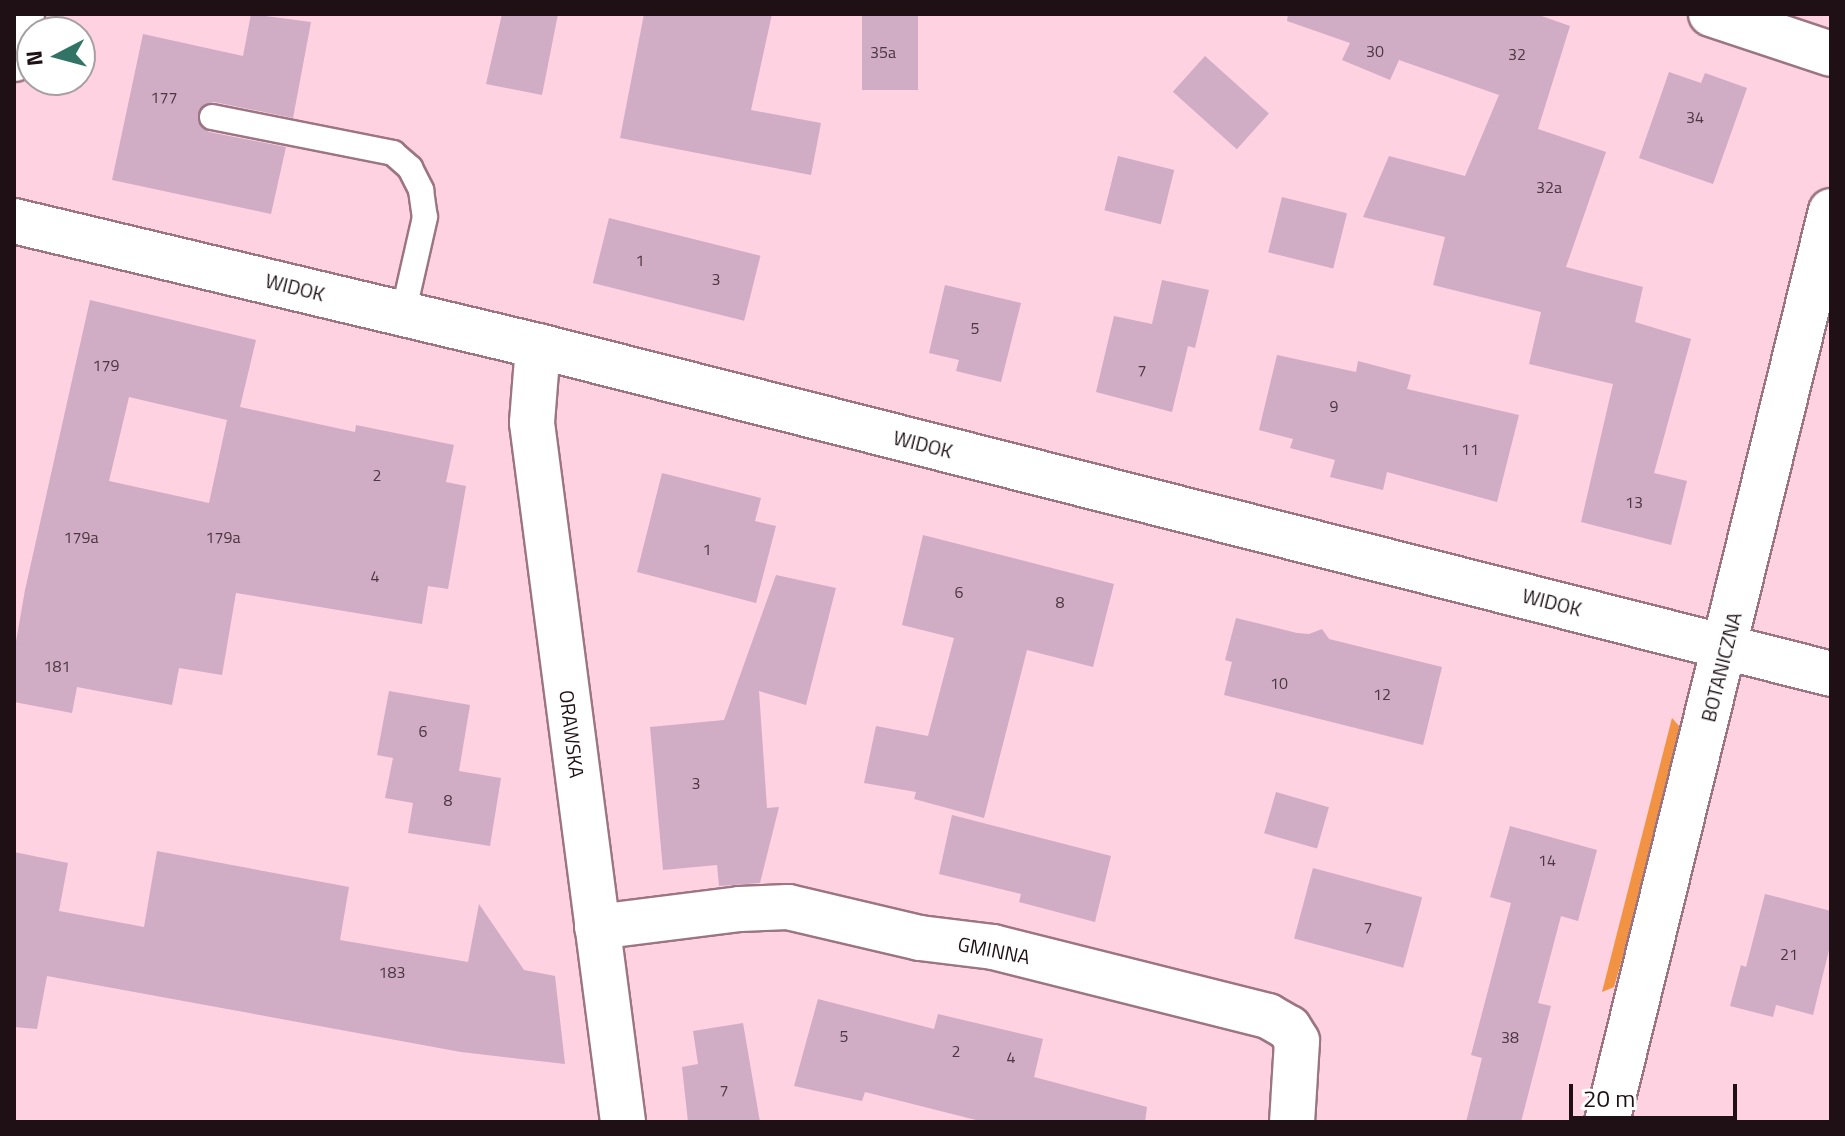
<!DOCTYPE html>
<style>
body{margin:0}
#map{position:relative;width:1845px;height:1136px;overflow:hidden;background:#fed2e0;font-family:"Titillium Web",sans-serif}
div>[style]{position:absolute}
.green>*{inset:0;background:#f29243}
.building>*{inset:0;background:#d0acc5;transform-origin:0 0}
.roads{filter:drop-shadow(2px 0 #9c7582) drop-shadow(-2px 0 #9c7582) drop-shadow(0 2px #9c7582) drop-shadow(0 -2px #9c7582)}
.service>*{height:24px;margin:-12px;padding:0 12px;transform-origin:12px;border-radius:12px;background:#fff}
.minor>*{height:44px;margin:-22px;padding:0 22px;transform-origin:22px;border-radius:22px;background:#fff}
.tertiary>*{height:44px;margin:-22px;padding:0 22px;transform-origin:22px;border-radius:22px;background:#fff}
.secondary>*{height:44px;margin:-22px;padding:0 22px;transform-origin:22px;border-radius:22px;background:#fff}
span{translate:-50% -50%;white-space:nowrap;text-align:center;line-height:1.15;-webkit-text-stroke:8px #fff;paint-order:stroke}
.number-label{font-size:16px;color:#4b3741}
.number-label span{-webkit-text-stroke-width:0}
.street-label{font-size:20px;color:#1f1015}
.frame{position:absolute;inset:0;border:16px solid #1f1015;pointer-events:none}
.north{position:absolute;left:16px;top:16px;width:80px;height:80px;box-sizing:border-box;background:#fff;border:2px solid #a59fa1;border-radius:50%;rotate:264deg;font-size:22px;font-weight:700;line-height:32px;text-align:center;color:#1f1015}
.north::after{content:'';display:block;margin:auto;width:28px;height:36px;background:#317465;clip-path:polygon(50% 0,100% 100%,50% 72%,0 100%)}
.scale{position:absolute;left:1569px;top:1084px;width:168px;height:36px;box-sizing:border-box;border:4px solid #1f1015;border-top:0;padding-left:10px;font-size:24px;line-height:28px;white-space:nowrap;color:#1f1015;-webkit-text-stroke:6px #fff;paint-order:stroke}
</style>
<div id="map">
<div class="green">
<i style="clip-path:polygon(1672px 718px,1687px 735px,1614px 987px,1602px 992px)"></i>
</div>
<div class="building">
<i style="clip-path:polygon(251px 14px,311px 22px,293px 118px,214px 102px,200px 108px,198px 121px,209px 132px,286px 147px,271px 214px,112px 180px,143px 34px,243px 56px)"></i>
<i style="clip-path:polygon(502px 14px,558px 14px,542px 95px,486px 84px)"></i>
<i style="clip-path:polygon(644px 14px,772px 14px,751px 110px,821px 123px,811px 175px,620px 138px)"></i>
<i style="left:862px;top:14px;width:56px;height:76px"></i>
<i style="clip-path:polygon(1288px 14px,1536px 14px,1570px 26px,1538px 129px,1606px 152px,1566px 267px,1643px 287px,1635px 322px,1691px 339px,1654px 473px,1687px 481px,1671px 545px,1581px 522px,1613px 384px,1529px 364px,1541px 312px,1433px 285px,1445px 237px,1363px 217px,1389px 156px,1465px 176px,1499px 95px,1399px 60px,1390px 80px,1342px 60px,1350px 43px,1287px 21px)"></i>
<i style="left:1205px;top:56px;width:86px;height:48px;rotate:42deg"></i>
<i style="clip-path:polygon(1669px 72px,1701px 83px,1705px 73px,1747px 88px,1713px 184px,1639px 158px)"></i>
<i style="left:1118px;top:156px;width:58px;height:56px;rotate:14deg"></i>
<i style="left:1282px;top:197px;width:67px;height:57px;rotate:14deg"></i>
<i style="left:609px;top:218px;width:156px;height:67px;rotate:14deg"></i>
<i style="clip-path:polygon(1162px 280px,1209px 290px,1195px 348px,1188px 346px,1172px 412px,1096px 392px,1114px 316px,1152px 324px)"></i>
<i style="clip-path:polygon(945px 285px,1021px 303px,1001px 382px,956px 371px,959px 360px,929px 353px)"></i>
<i style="clip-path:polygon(evenodd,90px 300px,256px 340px,240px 407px,355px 432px,356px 425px,454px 445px,446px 482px,466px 486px,448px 589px,428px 586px,422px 624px,236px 593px,222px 675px,179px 668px,172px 705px,77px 687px,72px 713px,14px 702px,14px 653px,25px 590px,90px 300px,129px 397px,227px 420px,209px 503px,109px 481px,129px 397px)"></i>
<i style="clip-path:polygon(1277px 355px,1356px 372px,1358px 361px,1411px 375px,1407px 389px,1519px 415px,1497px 502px,1387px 472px,1383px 490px,1330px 477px,1335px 460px,1290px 448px,1293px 439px,1259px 430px)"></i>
<i style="clip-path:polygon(662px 473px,761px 498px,755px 521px,776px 526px,756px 603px,637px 572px)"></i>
<i style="clip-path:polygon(923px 535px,1114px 584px,1093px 667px,1027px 650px,984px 818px,914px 799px,916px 792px,864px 783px,876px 726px,928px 736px,954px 638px,902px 625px)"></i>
<i style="clip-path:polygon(776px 575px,836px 588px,806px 705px,759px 691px,767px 808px,779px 807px,760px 883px,719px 886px,717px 865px,663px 870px,650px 727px,724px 720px)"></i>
<i style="clip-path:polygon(1236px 618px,1297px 633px,1309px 634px,1322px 629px,1329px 639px,1442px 667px,1423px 745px,1224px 695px,1232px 662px,1225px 660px)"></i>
<i style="clip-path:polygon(389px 691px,470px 705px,459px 771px,501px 778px,490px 846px,408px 833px,413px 803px,385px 798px,393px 758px,377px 755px)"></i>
<i style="left:1276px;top:792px;width:55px;height:43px;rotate:16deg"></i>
<i style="clip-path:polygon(952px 815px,1111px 856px,1095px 922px,1019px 902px,1021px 894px,939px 874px)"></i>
<i style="clip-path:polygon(1510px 826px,1597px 850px,1578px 921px,1561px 916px,1538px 1003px,1551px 1006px,1521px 1122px,1466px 1122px,1482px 1058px,1471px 1055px,1511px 903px,1490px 897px)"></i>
<i style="clip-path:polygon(157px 851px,349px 887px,340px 940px,468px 962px,479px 904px,524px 970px,555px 976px,565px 1064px,461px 1052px,47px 976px,37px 1029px,14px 1027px,14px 852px,68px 863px,59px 911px,144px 927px)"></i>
<i style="left:1313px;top:868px;width:113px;height:73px;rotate:15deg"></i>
<i style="clip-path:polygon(1765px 894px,1831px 911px,1831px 942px,1813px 1015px,1776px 1005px,1773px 1017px,1730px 1006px,1741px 965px,1746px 967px)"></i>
<i style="clip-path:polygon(818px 999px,934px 1029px,938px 1014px,1043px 1039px,1034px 1077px,1147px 1107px,1145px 1122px,984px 1122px,865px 1092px,862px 1101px,794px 1086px)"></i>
<i style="clip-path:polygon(743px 1023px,760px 1122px,688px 1122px,682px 1067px,698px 1064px,693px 1031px)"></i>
</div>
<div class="roads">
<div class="service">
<i style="left:212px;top:117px;width:185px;rotate:11.2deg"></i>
<i style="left:393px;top:153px;width:23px;rotate:41deg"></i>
<i style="left:410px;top:168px;width:25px;rotate:63deg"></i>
<i style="left:421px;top:190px;width:27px;rotate:82deg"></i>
<i style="left:425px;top:217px;width:99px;rotate:102.8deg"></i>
</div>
<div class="minor">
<i style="left:1711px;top:14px;width:126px;rotate:18.4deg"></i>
<i style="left:538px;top:346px;width:77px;rotate:94.5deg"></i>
<i style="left:532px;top:423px;width:705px;rotate:82.58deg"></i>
<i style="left:597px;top:927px;width:144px;rotate:-7.2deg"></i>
<i style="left:740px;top:909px;width:48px;rotate:-2.4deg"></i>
<i style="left:788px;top:907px;width:136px;rotate:13.2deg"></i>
<i style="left:920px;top:938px;width:74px;rotate:7deg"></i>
<i style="left:993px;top:947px;width:284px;rotate:14.1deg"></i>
<i style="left:1268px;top:1016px;width:24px;rotate:30deg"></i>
<i style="left:1289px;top:1028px;width:15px;rotate:58deg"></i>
<i style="left:1297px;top:1041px;width:81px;rotate:93.5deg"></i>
<i style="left:1607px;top:1122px;width:938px;rotate:-76.19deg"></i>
</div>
<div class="tertiary">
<i style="left:14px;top:221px;width:539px;rotate:13.42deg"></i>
<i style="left:538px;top:346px;width:1334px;rotate:14.23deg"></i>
</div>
<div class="secondary">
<i style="left:14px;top:59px;width:46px;rotate:-79.9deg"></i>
</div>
</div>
<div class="number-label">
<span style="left:1375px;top:51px">30</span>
<span style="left:883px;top:52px">35a</span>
<span style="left:1517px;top:54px">32</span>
<span style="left:164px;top:97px">177</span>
<span style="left:1695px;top:117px">34</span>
<span style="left:1549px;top:187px">32a</span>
<span style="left:640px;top:260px">1</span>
<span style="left:716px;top:279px">3</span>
<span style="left:975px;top:328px">5</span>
<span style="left:106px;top:365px">179</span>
<span style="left:1142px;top:370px">7</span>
<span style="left:1334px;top:406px">9</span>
<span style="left:1470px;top:449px">11</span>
<span style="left:377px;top:475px">2</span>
<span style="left:1634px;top:502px">13</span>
<span style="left:81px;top:537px">179a</span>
<span style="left:223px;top:537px">179a</span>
<span style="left:707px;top:549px">1</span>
<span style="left:375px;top:576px">4</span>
<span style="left:959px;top:592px">6</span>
<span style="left:1060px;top:602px">8</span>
<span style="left:57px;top:666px">181</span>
<span style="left:1279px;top:683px">10</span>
<span style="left:1382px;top:694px">12</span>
<span style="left:423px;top:731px">6</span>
<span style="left:696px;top:783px">3</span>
<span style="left:448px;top:800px">8</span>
<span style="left:1547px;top:860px">14</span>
<span style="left:1368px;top:927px">7</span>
<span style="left:1789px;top:954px">21</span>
<span style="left:392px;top:972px">183</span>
<span style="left:844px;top:1036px">5</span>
<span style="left:1510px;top:1037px">38</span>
<span style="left:956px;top:1051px">2</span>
<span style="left:1011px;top:1057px">4</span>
<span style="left:724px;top:1090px">7</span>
</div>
<div class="street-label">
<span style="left:295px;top:287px;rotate:14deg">WIDOK</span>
<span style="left:923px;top:444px;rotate:14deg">WIDOK</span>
<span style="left:1552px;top:602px;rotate:14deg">WIDOK</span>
<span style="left:1721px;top:667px;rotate:-76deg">BOTANICZNA</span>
<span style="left:572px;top:734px;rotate:83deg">ORAWSKA</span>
<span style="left:994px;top:950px;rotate:11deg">GMINNA</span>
</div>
<div class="frame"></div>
<div class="north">N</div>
<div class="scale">20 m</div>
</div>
